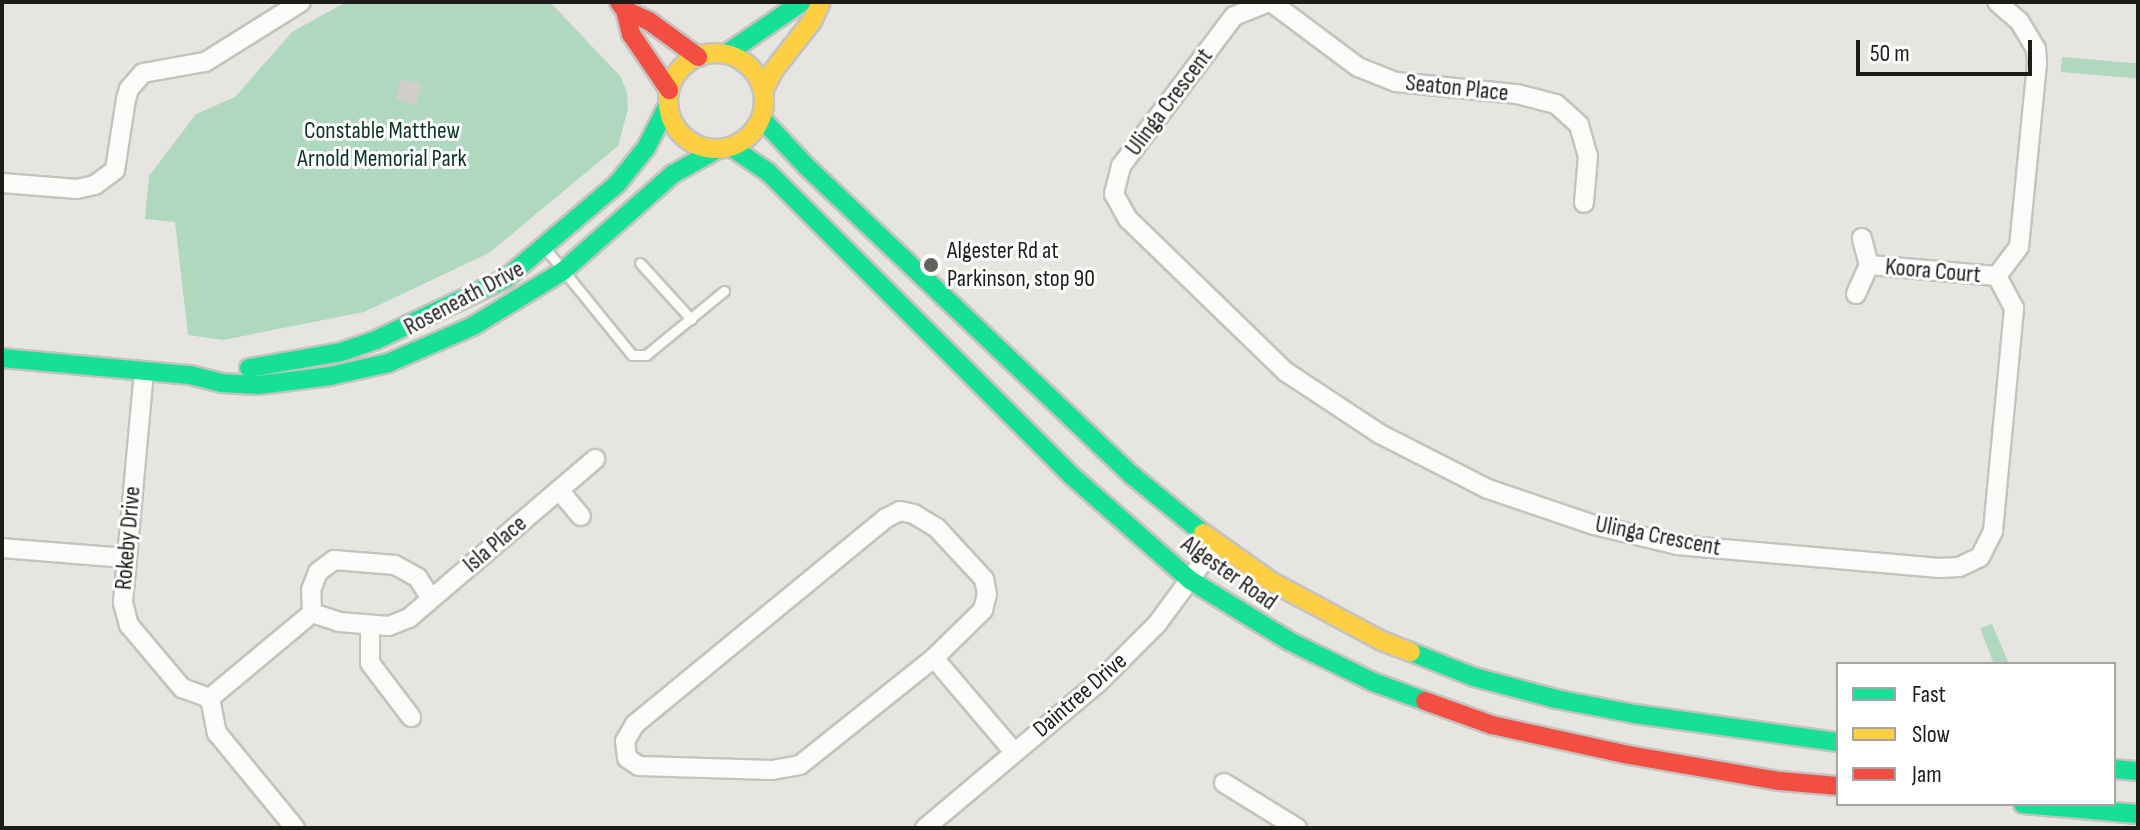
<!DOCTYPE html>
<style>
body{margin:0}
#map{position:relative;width:2140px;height:830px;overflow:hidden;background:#e7e5e1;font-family:"Sofia Sans Condensed",sans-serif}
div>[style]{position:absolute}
.green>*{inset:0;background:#afd8be;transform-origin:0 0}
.building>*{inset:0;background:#d0cdcb;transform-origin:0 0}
.roads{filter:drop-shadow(2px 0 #c4c3c0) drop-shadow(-2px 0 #c4c3c0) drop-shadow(0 2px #c4c3c0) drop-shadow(0 -2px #c4c3c0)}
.lane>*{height:9px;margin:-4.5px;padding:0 4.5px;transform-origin:4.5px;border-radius:4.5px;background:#fbfbfa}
.street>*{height:18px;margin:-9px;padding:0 9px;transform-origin:9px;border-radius:9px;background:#fbfbfa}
.fast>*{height:18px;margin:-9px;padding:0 9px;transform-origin:9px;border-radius:9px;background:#16e098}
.slow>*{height:18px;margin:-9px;padding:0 9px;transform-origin:9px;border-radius:9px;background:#ffcf43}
.slow>.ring{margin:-9px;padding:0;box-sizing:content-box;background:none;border:18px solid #ffcf43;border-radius:50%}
.jam>*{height:18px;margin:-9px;padding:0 9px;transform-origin:9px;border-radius:9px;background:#f24e42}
.dots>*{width:22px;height:22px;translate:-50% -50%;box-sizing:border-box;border:4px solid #fff;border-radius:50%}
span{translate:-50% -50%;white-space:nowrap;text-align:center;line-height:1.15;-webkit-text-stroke:6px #fff;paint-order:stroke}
.street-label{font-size:24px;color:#1d1c19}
.park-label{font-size:24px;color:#0d3521}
.poi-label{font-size:24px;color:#1d1c19}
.left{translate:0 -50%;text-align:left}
.frame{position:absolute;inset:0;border:4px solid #1d1c19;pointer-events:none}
.legend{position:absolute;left:1836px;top:662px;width:280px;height:144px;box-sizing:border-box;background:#fff;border:2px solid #a5a4a3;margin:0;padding:10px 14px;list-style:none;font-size:24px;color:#1d1c19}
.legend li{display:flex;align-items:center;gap:16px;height:40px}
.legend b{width:40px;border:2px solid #a5a4a3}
.scale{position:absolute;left:1856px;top:40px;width:176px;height:36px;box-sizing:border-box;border:4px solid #1d1c19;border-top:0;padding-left:10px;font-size:24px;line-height:28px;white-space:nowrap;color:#1d1c19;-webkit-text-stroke:6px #fff;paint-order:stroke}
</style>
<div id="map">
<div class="green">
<i style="clip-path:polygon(346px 2px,550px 2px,620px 76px,627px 92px,628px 109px,618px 146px,489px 253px,364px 312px,223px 340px,188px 335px,175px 222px,145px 219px,149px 176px,196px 114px,235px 97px,292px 32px)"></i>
<i style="left:2062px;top:57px;width:76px;height:15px;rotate:5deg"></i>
<i style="clip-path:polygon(1992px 624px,2009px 664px,1994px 664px,1980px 628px)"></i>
</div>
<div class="building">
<i style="left:401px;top:79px;width:21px;height:21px;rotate:14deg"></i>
</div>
<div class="roads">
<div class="lane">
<i style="left:545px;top:248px;width:138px;rotate:50.9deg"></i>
<i style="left:632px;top:355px;width:14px"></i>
<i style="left:646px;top:355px;width:101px;rotate:-39.4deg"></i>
<i style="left:640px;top:263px;width:76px;rotate:47.7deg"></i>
</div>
<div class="street">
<i style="left:1269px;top:2px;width:38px;rotate:158deg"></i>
<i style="left:1234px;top:16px;width:188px;rotate:127deg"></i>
<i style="left:1121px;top:166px;width:29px;rotate:104deg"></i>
<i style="left:1114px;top:194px;width:29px;rotate:61deg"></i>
<i style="left:1128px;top:219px;width:220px;rotate:44.1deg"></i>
<i style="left:1286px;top:372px;width:113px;rotate:33.4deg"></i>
<i style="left:1380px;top:434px;width:121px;rotate:27deg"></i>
<i style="left:1488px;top:489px;width:112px;rotate:18.8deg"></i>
<i style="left:1594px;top:525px;width:85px;rotate:13.5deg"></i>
<i style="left:1677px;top:545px;width:264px;rotate:5deg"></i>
<i style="left:1940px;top:568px;width:19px;rotate:-3deg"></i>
<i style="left:1959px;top:567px;width:23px;rotate:-25deg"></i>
<i style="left:1980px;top:557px;width:29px;rotate:-63deg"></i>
<i style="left:1993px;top:531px;width:224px;rotate:-84.6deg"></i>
<i style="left:2014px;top:308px;width:36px;rotate:-118deg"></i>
<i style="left:1997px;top:276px;width:36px;rotate:-53deg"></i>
<i style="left:2019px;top:247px;width:185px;rotate:-84.4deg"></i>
<i style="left:2037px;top:63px;width:14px;rotate:-94deg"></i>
<i style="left:2036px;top:49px;width:31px;rotate:-121deg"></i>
<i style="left:2020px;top:22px;width:30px;rotate:-139deg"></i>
<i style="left:1271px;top:2px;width:109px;rotate:36.8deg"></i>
<i style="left:1358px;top:67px;width:41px;rotate:21.5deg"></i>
<i style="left:1396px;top:82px;width:122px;rotate:5.7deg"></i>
<i style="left:1517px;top:94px;width:40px;rotate:14.4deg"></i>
<i style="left:1556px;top:104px;width:31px;rotate:42deg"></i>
<i style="left:1579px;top:125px;width:32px;rotate:74deg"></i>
<i style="left:1588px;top:156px;width:47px;rotate:94.9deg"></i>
<i style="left:2px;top:183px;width:75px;rotate:4.6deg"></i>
<i style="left:77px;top:189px;width:18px;rotate:-13deg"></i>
<i style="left:95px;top:185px;width:25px;rotate:-37deg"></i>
<i style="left:115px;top:170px;width:72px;rotate:-81.2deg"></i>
<i style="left:126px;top:99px;width:10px;rotate:-73deg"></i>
<i style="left:129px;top:89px;width:21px;rotate:-49deg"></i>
<i style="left:143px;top:73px;width:63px;rotate:-10.1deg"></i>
<i style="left:205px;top:62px;width:113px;rotate:-32deg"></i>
<i style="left:1869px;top:265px;width:128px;rotate:4.9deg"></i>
<i style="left:1856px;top:294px;width:32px;rotate:-66deg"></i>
<i style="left:1869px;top:265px;width:28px;rotate:-105deg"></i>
<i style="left:144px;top:371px;width:233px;rotate:95.2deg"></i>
<i style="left:123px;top:603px;width:23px;rotate:75deg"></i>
<i style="left:129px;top:625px;width:82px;rotate:49.9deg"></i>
<i style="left:182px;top:688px;width:30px;rotate:20deg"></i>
<i style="left:210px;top:698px;width:36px;rotate:79deg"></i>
<i style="left:217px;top:733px;width:123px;rotate:50.6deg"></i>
<i style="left:559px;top:490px;width:34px;rotate:50deg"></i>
<i style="left:2px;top:548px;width:124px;rotate:4.6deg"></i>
<i style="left:312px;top:613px;width:23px;rotate:-92deg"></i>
<i style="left:311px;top:590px;width:19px;rotate:-69deg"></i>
<i style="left:318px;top:572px;width:20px;rotate:-37deg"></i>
<i style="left:334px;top:560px;width:61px;rotate:4.7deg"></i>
<i style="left:395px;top:565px;width:26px;rotate:29deg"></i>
<i style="left:418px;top:578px;width:22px;rotate:58deg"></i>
<i style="left:370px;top:625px;width:38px;rotate:90deg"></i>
<i style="left:370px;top:663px;width:68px;rotate:52.8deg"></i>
<i style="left:934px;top:658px;width:69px;rotate:-44.4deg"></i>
<i style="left:983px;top:610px;width:16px;rotate:-76deg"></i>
<i style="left:987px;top:594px;width:15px;rotate:-101deg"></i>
<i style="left:984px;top:579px;width:69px;rotate:-132.7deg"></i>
<i style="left:937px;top:528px;width:27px;rotate:-149deg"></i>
<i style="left:914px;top:514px;width:14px;rotate:-168deg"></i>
<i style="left:900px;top:511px;width:16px;rotate:153deg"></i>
<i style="left:886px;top:518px;width:325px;rotate:140.6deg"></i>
<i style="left:635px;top:724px;width:20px;rotate:120deg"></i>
<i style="left:625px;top:741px;width:17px;rotate:83deg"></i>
<i style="left:627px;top:758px;width:14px;rotate:34deg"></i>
<i style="left:639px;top:766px;width:133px;rotate:1.7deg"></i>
<i style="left:772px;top:770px;width:28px;rotate:-10deg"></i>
<i style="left:800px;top:765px;width:171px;rotate:-38.6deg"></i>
<i style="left:934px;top:658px;width:123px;rotate:49.6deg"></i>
<i style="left:210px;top:698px;width:133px;rotate:-39.8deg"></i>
<i style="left:312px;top:613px;width:28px;rotate:18deg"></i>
<i style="left:339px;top:622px;width:50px;rotate:4.6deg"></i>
<i style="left:389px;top:626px;width:22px;rotate:-22deg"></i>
<i style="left:409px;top:618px;width:245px;rotate:-40.5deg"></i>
<i style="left:1224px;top:783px;width:86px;rotate:31.7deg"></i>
<i style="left:925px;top:828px;width:226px;rotate:-40deg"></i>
<i style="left:1098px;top:683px;width:83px;rotate:-45deg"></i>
<i style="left:1157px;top:624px;width:99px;rotate:-53.6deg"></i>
</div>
<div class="fast">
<i style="left:726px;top:54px;width:92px;rotate:-34.4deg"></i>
<i style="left:761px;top:118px;width:66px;rotate:46.8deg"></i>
<i style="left:806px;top:166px;width:451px;rotate:43.5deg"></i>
<i style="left:1133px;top:476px;width:90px;rotate:39.2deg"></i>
<i style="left:731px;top:147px;width:45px;rotate:34deg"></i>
<i style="left:768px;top:172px;width:430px;rotate:45deg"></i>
<i style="left:1072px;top:476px;width:157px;rotate:41.4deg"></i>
<i style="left:1190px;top:580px;width:116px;rotate:31.6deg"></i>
<i style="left:1289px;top:641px;width:93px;rotate:26deg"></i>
<i style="left:1373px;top:682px;width:55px;rotate:20.1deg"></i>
<i style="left:2px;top:358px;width:189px;rotate:5.2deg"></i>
<i style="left:190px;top:375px;width:32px;rotate:14deg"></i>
<i style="left:221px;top:383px;width:37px;rotate:3deg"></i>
<i style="left:258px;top:385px;width:73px;rotate:-7.1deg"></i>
<i style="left:330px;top:376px;width:59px;rotate:-12.6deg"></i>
<i style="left:388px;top:363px;width:93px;rotate:-23.5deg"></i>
<i style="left:473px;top:326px;width:105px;rotate:-31.4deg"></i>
<i style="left:563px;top:271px;width:147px;rotate:-41.4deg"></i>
<i style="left:673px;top:174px;width:51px;rotate:-29.1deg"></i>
<i style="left:249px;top:368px;width:93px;rotate:-9.9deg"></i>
<i style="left:341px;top:352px;width:37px;rotate:-19deg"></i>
<i style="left:376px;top:340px;width:143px;rotate:-25.3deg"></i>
<i style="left:505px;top:279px;width:147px;rotate:-40.3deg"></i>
<i style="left:617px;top:184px;width:46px;rotate:-51.1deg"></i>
<i style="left:646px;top:148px;width:48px;rotate:-62.9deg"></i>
<i style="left:1411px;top:652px;width:68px;rotate:21.6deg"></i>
<i style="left:1474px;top:677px;width:85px;rotate:15deg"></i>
<i style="left:1556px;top:699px;width:80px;rotate:10.8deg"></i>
<i style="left:1635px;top:714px;width:205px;rotate:7.9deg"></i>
<i style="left:2114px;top:769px;width:24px;rotate:5deg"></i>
<i style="left:2023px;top:804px;width:115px;rotate:5deg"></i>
</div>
<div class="slow">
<i class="ring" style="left:668px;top:53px;width:78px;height:78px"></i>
<i style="left:763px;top:91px;width:22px;rotate:-63deg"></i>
<i style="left:773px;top:71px;width:63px;rotate:-52deg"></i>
<i style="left:812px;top:21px;width:21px;rotate:-65deg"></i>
<i style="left:1203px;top:533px;width:85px;rotate:35.4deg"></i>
<i style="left:1272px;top:582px;width:125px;rotate:28.2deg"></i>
<i style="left:1382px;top:641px;width:31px;rotate:21deg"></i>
</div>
<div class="jam">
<i style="left:619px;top:2px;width:10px;rotate:53deg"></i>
<i style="left:625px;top:10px;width:25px;rotate:76deg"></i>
<i style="left:631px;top:34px;width:68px;rotate:55.8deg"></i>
<i style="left:625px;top:10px;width:26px;rotate:25deg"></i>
<i style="left:649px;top:21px;width:61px;rotate:36.3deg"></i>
<i style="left:1425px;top:701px;width:71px;rotate:19.7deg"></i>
<i style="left:1492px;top:725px;width:140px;rotate:12.4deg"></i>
<i style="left:1629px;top:755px;width:153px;rotate:9.8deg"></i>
<i style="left:1780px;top:781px;width:58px;rotate:4.9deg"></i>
</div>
</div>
<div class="dots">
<i style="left:931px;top:265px;background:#64625f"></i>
</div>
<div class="street-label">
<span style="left:1457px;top:88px;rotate:6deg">Seaton Place</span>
<span style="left:1169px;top:102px;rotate:-53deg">Ulinga Crescent</span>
<span style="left:1933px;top:271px;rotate:5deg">Koora Court</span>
<span style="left:464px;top:298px;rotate:-28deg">Roseneath Drive</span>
<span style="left:1658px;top:536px;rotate:11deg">Ulinga Crescent</span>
<span style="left:128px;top:538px;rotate:-85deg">Rokeby Drive</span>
<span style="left:495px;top:544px;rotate:-40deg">Isla Place</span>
<span style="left:1229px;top:573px;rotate:35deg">Algester Road</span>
<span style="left:1080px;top:695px;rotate:-41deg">Daintree Drive</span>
</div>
<div class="park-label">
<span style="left:382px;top:145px">Constable Matthew<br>Arnold Memorial Park</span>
</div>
<div class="poi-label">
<span class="left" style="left:947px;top:265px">Algester Rd at<br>Parkinson, stop 90</span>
</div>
<div class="frame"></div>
<ul class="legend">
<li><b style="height:10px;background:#16e098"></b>Fast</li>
<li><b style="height:10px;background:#ffcf43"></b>Slow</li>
<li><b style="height:10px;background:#f24e42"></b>Jam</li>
</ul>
<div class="scale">50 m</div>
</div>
